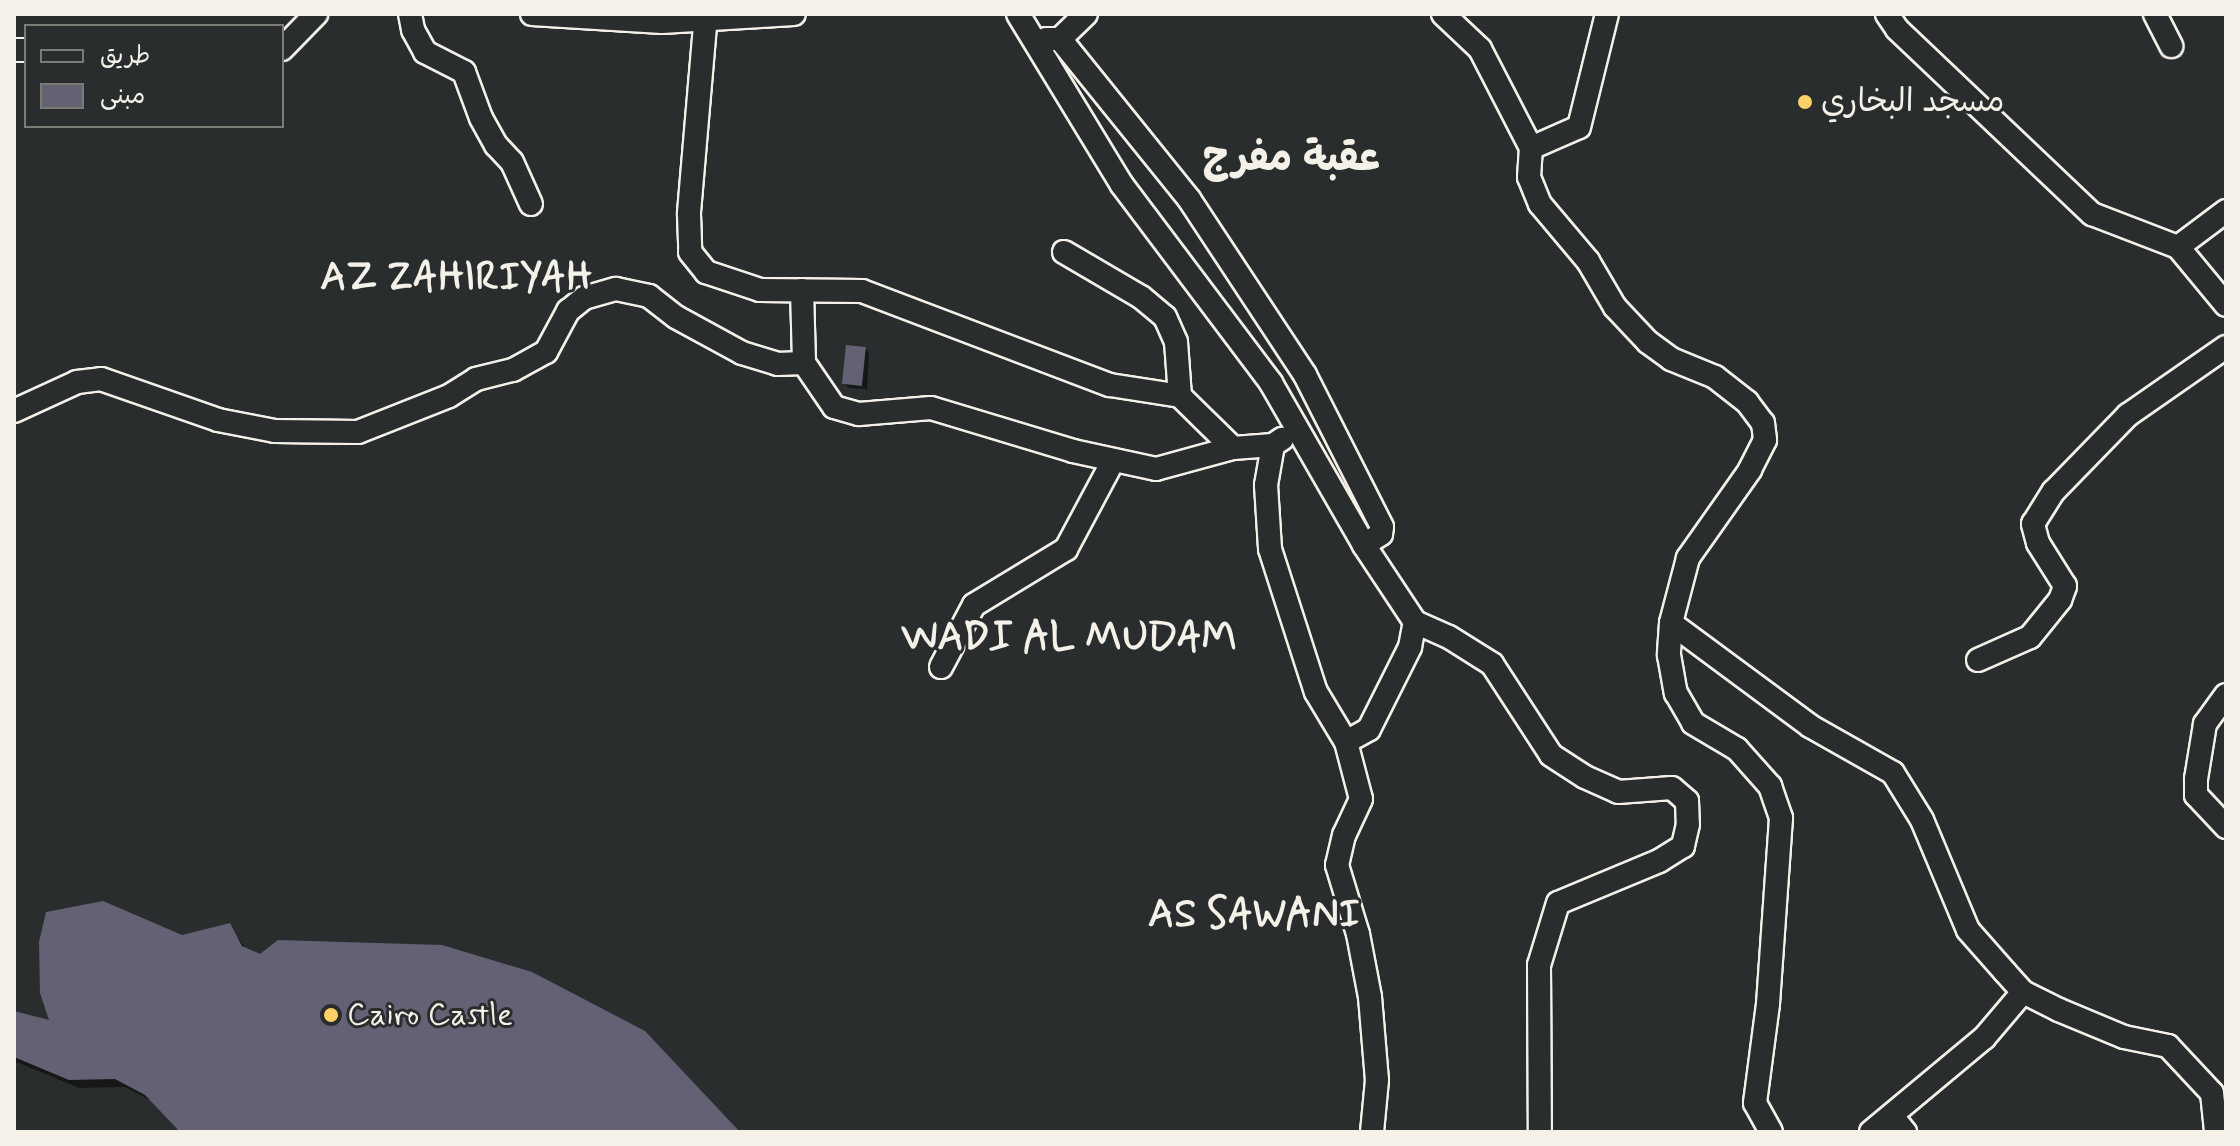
<!DOCTYPE html>
<meta charset="utf-8">
<style>
body{margin:0}
#map{position:relative;width:2240px;height:1146px;overflow:hidden;background:#2a2d2e;font-family:Mynerve,"Playpen Sans Arabic",sans-serif}
div>[style]{position:absolute}
.shadow>*{inset:0;background:#0007}
.building>*{inset:0;background:#636173;transform-origin:0 0}
.roads{filter:drop-shadow(2px 0 #f4f1e8) drop-shadow(-2px 0 #f4f1e8) drop-shadow(0 2px #f4f1e8) drop-shadow(0 -2px #f4f1e8)}
.minor>*{height:22px;margin:-11px;padding:0 11px;transform-origin:11px;border-radius:11px;background:#2a2d2e}
.dots>*{width:22px;height:22px;translate:-50% -50%;box-sizing:border-box;border:4px solid #2a2d2e;border-radius:50%}
span{translate:-50% -50%;white-space:nowrap;text-align:center;line-height:1.15;-webkit-text-stroke:6px #2a2d2e;paint-order:stroke}
.poi-label{font-size:32px;color:#f4f1e8}
.left{translate:0 -50%;text-align:left}
.district-label{font-size:40px;color:#f4f1e8;font-weight:700}
.frame{position:absolute;inset:0;border:16px solid #f4f1e8;pointer-events:none}
.legend{position:absolute;left:24px;top:24px;width:260px;height:104px;box-sizing:border-box;background:#2a2d2e;border:2px solid #7b7b78;margin:0;padding:10px 14px;list-style:none;font-size:24px;color:#f4f1e8}
.legend li{display:flex;align-items:center;gap:16px;height:40px}
.legend b{width:40px;border:2px solid #7b7b78}
</style>
<div id="map">
<div class="shadow">
<i style="clip-path:polygon(865px 349px,869px 352px,867px 389px,849px 388px,845px 384px)"></i>
<i style="clip-path:polygon(229px 925px,247px 950px,738px 1132px,182px 1132px,155px 1103px,125px 1087px,79px 1088px,14px 1061px,14px 1013px,53px 1023px,182px 937px)"></i>
</div>
<div class="building">
<i style="left:846px;top:345px;width:20px;height:39px;rotate:6deg"></i>
<i style="clip-path:polygon(103px 901px,182px 935px,230px 923px,242px 946px,260px 954px,278px 940px,442px 945px,532px 972px,645px 1031px,740px 1132px,180px 1132px,145px 1095px,115px 1079px,69px 1080px,14px 1057px,14px 1011px,49px 1020px,40px 993px,39px 942px,46px 912px)"></i>
</div>
<div class="roads">
<div class="minor">
<i style="left:410px;top:14px;width:16px;rotate:79deg"></i>
<i style="left:413px;top:30px;width:25px;rotate:61deg"></i>
<i style="left:425px;top:52px;width:44px;rotate:27.1deg"></i>
<i style="left:464px;top:72px;width:49px;rotate:69.7deg"></i>
<i style="left:481px;top:118px;width:31px;rotate:61deg"></i>
<i style="left:496px;top:145px;width:23px;rotate:47deg"></i>
<i style="left:512px;top:162px;width:46px;rotate:65.7deg"></i>
<i style="left:532px;top:14px;width:130px;rotate:3.5deg"></i>
<i style="left:662px;top:22px;width:132px;rotate:-3.5deg"></i>
<i style="left:706px;top:14px;width:201px;rotate:94.9deg"></i>
<i style="left:689px;top:214px;width:38px;rotate:88deg"></i>
<i style="left:690px;top:252px;width:26px;rotate:51deg"></i>
<i style="left:706px;top:272px;width:57px;rotate:18.4deg"></i>
<i style="left:760px;top:290px;width:102px;rotate:0.6deg"></i>
<i style="left:862px;top:291px;width:265px;rotate:20.8deg"></i>
<i style="left:1110px;top:385px;width:71px;rotate:8.9deg"></i>
<i style="left:1180px;top:396px;width:74px;rotate:44.5deg"></i>
<i style="left:1018px;top:14px;width:200px;rotate:58.7deg"></i>
<i style="left:1122px;top:185px;width:248px;rotate:53deg"></i>
<i style="left:1271px;top:383px;width:187px;rotate:60.1deg"></i>
<i style="left:1364px;top:545px;width:92px;rotate:56.5deg"></i>
<i style="left:1443px;top:14px;width:51px;rotate:43.4deg"></i>
<i style="left:1480px;top:49px;width:111px;rotate:62.7deg"></i>
<i style="left:1531px;top:148px;width:52px;rotate:-23.6deg"></i>
<i style="left:1579px;top:127px;width:116px;rotate:-76.1deg"></i>
<i style="left:1887px;top:14px;width:18px;rotate:56deg"></i>
<i style="left:1897px;top:29px;width:269px;rotate:43.5deg"></i>
<i style="left:2092px;top:214px;width:92px;rotate:21deg"></i>
<i style="left:2178px;top:247px;width:75px;rotate:50.4deg"></i>
<i style="left:2155px;top:14px;width:36px;rotate:63deg"></i>
<i style="left:1046px;top:39px;width:14px"></i>
<i style="left:1060px;top:39px;width:36px;rotate:-44deg"></i>
<i style="left:1060px;top:39px;width:206px;rotate:51.1deg"></i>
<i style="left:1189px;top:199px;width:211px;rotate:56.6deg"></i>
<i style="left:1305px;top:375px;width:170px;rotate:63.1deg"></i>
<i style="left:1382px;top:527px;width:7px;rotate:98deg"></i>
<i style="left:1381px;top:534px;width:20px;rotate:147deg"></i>
<i style="left:282px;top:49px;width:49px;rotate:-45.8deg"></i>
<i style="left:14px;top:50px;width:12px"></i>
<i style="left:1531px;top:148px;width:29px;rotate:94deg"></i>
<i style="left:1529px;top:177px;width:29px;rotate:68deg"></i>
<i style="left:1540px;top:204px;width:75px;rotate:49.9deg"></i>
<i style="left:1588px;top:261px;width:53px;rotate:59.6deg"></i>
<i style="left:1615px;top:307px;width:48px;rotate:46.7deg"></i>
<i style="left:1648px;top:342px;width:29px;rotate:36deg"></i>
<i style="left:1671px;top:359px;width:48px;rotate:22.2deg"></i>
<i style="left:1715px;top:377px;width:41px;rotate:38deg"></i>
<i style="left:1747px;top:402px;width:26px;rotate:53deg"></i>
<i style="left:1763px;top:423px;width:17px;rotate:83deg"></i>
<i style="left:1765px;top:440px;width:34px;rotate:117deg"></i>
<i style="left:1750px;top:470px;width:108px;rotate:125.2deg"></i>
<i style="left:1688px;top:558px;width:67px;rotate:104.7deg"></i>
<i style="left:1671px;top:623px;width:32px;rotate:94deg"></i>
<i style="left:1669px;top:655px;width:39px;rotate:80deg"></i>
<i style="left:1676px;top:693px;width:34px;rotate:60deg"></i>
<i style="left:1693px;top:723px;width:51px;rotate:30.6deg"></i>
<i style="left:1737px;top:749px;width:50px;rotate:48.3deg"></i>
<i style="left:1770px;top:786px;width:34px;rotate:71deg"></i>
<i style="left:1781px;top:818px;width:186px;rotate:94deg"></i>
<i style="left:1768px;top:1004px;width:100px;rotate:97.5deg"></i>
<i style="left:1755px;top:1103px;width:33px;rotate:61deg"></i>
<i style="left:2178px;top:247px;width:60px;rotate:-36.9deg"></i>
<i style="left:1064px;top:252px;width:89px;rotate:30.3deg"></i>
<i style="left:1141px;top:297px;width:31px;rotate:40deg"></i>
<i style="left:1165px;top:317px;width:27px;rotate:66deg"></i>
<i style="left:1176px;top:342px;width:54px;rotate:85.8deg"></i>
<i style="left:802px;top:290px;width:73px;rotate:88.4deg"></i>
<i style="left:804px;top:363px;width:53px;rotate:55.7deg"></i>
<i style="left:834px;top:407px;width:26px;rotate:16deg"></i>
<i style="left:859px;top:414px;width:72px;rotate:-4.8deg"></i>
<i style="left:931px;top:408px;width:148px;rotate:16.8deg"></i>
<i style="left:1073px;top:451px;width:85px;rotate:12.2deg"></i>
<i style="left:1156px;top:469px;width:80px;rotate:-15.3deg"></i>
<i style="left:1233px;top:448px;width:40px;rotate:-4.3deg"></i>
<i style="left:1273px;top:445px;width:11px;rotate:-34deg"></i>
<i style="left:14px;top:411px;width:69px;rotate:-24.7deg"></i>
<i style="left:77px;top:382px;width:24px;rotate:-7deg"></i>
<i style="left:101px;top:379px;width:124px;rotate:19.3deg"></i>
<i style="left:218px;top:420px;width:58px;rotate:10.9deg"></i>
<i style="left:275px;top:431px;width:83px;rotate:0.7deg"></i>
<i style="left:358px;top:432px;width:98px;rotate:-21.6deg"></i>
<i style="left:449px;top:396px;width:32px;rotate:-32deg"></i>
<i style="left:476px;top:379px;width:38px;rotate:-14deg"></i>
<i style="left:513px;top:370px;width:38px;rotate:-29deg"></i>
<i style="left:546px;top:352px;width:47px;rotate:-61.8deg"></i>
<i style="left:568px;top:311px;width:21px;rotate:-39deg"></i>
<i style="left:584px;top:298px;width:33px;rotate:-16deg"></i>
<i style="left:616px;top:289px;width:34px;rotate:12deg"></i>
<i style="left:649px;top:296px;width:34px;rotate:38deg"></i>
<i style="left:676px;top:317px;width:75px;rotate:28.6deg"></i>
<i style="left:742px;top:353px;width:37px;rotate:17deg"></i>
<i style="left:777px;top:364px;width:27px;rotate:-2deg"></i>
<i style="left:1273px;top:445px;width:41px;rotate:99.9deg"></i>
<i style="left:1266px;top:485px;width:64px;rotate:86.4deg"></i>
<i style="left:1270px;top:549px;width:150px;rotate:72.2deg"></i>
<i style="left:1316px;top:692px;width:58px;rotate:59deg"></i>
<i style="left:1346px;top:742px;width:59px;rotate:75.3deg"></i>
<i style="left:1361px;top:799px;width:40px;rotate:115deg"></i>
<i style="left:1344px;top:835px;width:31px;rotate:103deg"></i>
<i style="left:1337px;top:865px;width:72px;rotate:73.1deg"></i>
<i style="left:1358px;top:934px;width:64px;rotate:79.2deg"></i>
<i style="left:1370px;top:997px;width:83px;rotate:85.2deg"></i>
<i style="left:1377px;top:1080px;width:52px;rotate:95.5deg"></i>
<i style="left:1671px;top:623px;width:173px;rotate:36.5deg"></i>
<i style="left:1810px;top:726px;width:95px;rotate:29.5deg"></i>
<i style="left:1893px;top:773px;width:55px;rotate:58.3deg"></i>
<i style="left:1922px;top:820px;width:119px;rotate:67.3deg"></i>
<i style="left:1968px;top:930px;width:56px;rotate:48.6deg"></i>
<i style="left:2005px;top:972px;width:27px;rotate:48deg"></i>
<i style="left:2023px;top:992px;width:40px;rotate:26.6deg"></i>
<i style="left:2059px;top:1010px;width:70px;rotate:22.6deg"></i>
<i style="left:2124px;top:1037px;width:45px;rotate:11.6deg"></i>
<i style="left:2168px;top:1046px;width:64px;rotate:46.9deg"></i>
<i style="left:2212px;top:1093px;width:39px;rotate:84deg"></i>
<i style="left:1978px;top:660px;width:57px;rotate:-23.9deg"></i>
<i style="left:2030px;top:637px;width:48px;rotate:-51deg"></i>
<i style="left:2060px;top:600px;width:15px;rotate:-70deg"></i>
<i style="left:2065px;top:586px;width:51px;rotate:-122.1deg"></i>
<i style="left:2038px;top:543px;width:20px;rotate:-105deg"></i>
<i style="left:2033px;top:524px;width:39px;rotate:-58deg"></i>
<i style="left:2054px;top:491px;width:106px;rotate:-45.8deg"></i>
<i style="left:2128px;top:415px;width:119px;rotate:-34.8deg"></i>
<i style="left:941px;top:667px;width:70px;rotate:-62deg"></i>
<i style="left:974px;top:605px;width:108px;rotate:-31.3deg"></i>
<i style="left:1066px;top:549px;width:100px;rotate:-61.9deg"></i>
<i style="left:2226px;top:695px;width:36px;rotate:126deg"></i>
<i style="left:2205px;top:724px;width:56px;rotate:99.3deg"></i>
<i style="left:2196px;top:779px;width:16px;rotate:90deg"></i>
<i style="left:2196px;top:795px;width:44px;rotate:46.8deg"></i>
<i style="left:1346px;top:742px;width:26px;rotate:-29deg"></i>
<i style="left:1369px;top:729px;width:92px;rotate:-63.4deg"></i>
<i style="left:1410px;top:647px;width:25px;rotate:-79deg"></i>
<i style="left:1415px;top:622px;width:37px;rotate:24deg"></i>
<i style="left:1449px;top:637px;width:51px;rotate:32.1deg"></i>
<i style="left:1492px;top:664px;width:108px;rotate:57deg"></i>
<i style="left:1551px;top:755px;width:40px;rotate:32.9deg"></i>
<i style="left:1585px;top:777px;width:36px;rotate:24deg"></i>
<i style="left:1618px;top:792px;width:54px;rotate:-4.2deg"></i>
<i style="left:1672px;top:788px;width:20px;rotate:41deg"></i>
<i style="left:1687px;top:801px;width:23px;rotate:88deg"></i>
<i style="left:1688px;top:824px;width:23px;rotate:103deg"></i>
<i style="left:1683px;top:846px;width:28px;rotate:148deg"></i>
<i style="left:1659px;top:861px;width:109px;rotate:157.4deg"></i>
<i style="left:1558px;top:903px;width:65px;rotate:107deg"></i>
<i style="left:1539px;top:965px;width:167px;rotate:89.7deg"></i>
<i style="left:1892px;top:1116px;width:21px;rotate:51deg"></i>
<i style="left:1871px;top:1132px;width:147px;rotate:-39.8deg"></i>
<i style="left:1984px;top:1038px;width:60px;rotate:-49.7deg"></i>
</div>
</div>
<div class="dots">
<i style="left:1805px;top:102px;background:#ffd166"></i>
<i style="left:331px;top:1015px;background:#ffd166"></i>
</div>
<div class="poi-label">
<span class="left" style="left:1821px;top:102px">مسجد البخاري</span>
<span class="left" style="left:347px;top:1015px">Cairo Castle</span>
</div>
<div class="district-label">
<span style="left:1291px;top:159px">عقبة مفرج</span>
<span style="left:456px;top:278px">AZ ZAHIRIYAH</span>
<span style="left:1069px;top:638px">WADI AL MUDAM</span>
<span style="left:1254px;top:915px">AS SAWANI</span>
</div>
<div class="frame"></div>
<ul class="legend">
<li><b style="height:10px;background:#2a2d2e"></b>طريق</li>
<li><b style="height:22px;background:#636173"></b>مبنى</li>
</ul>
</div>
